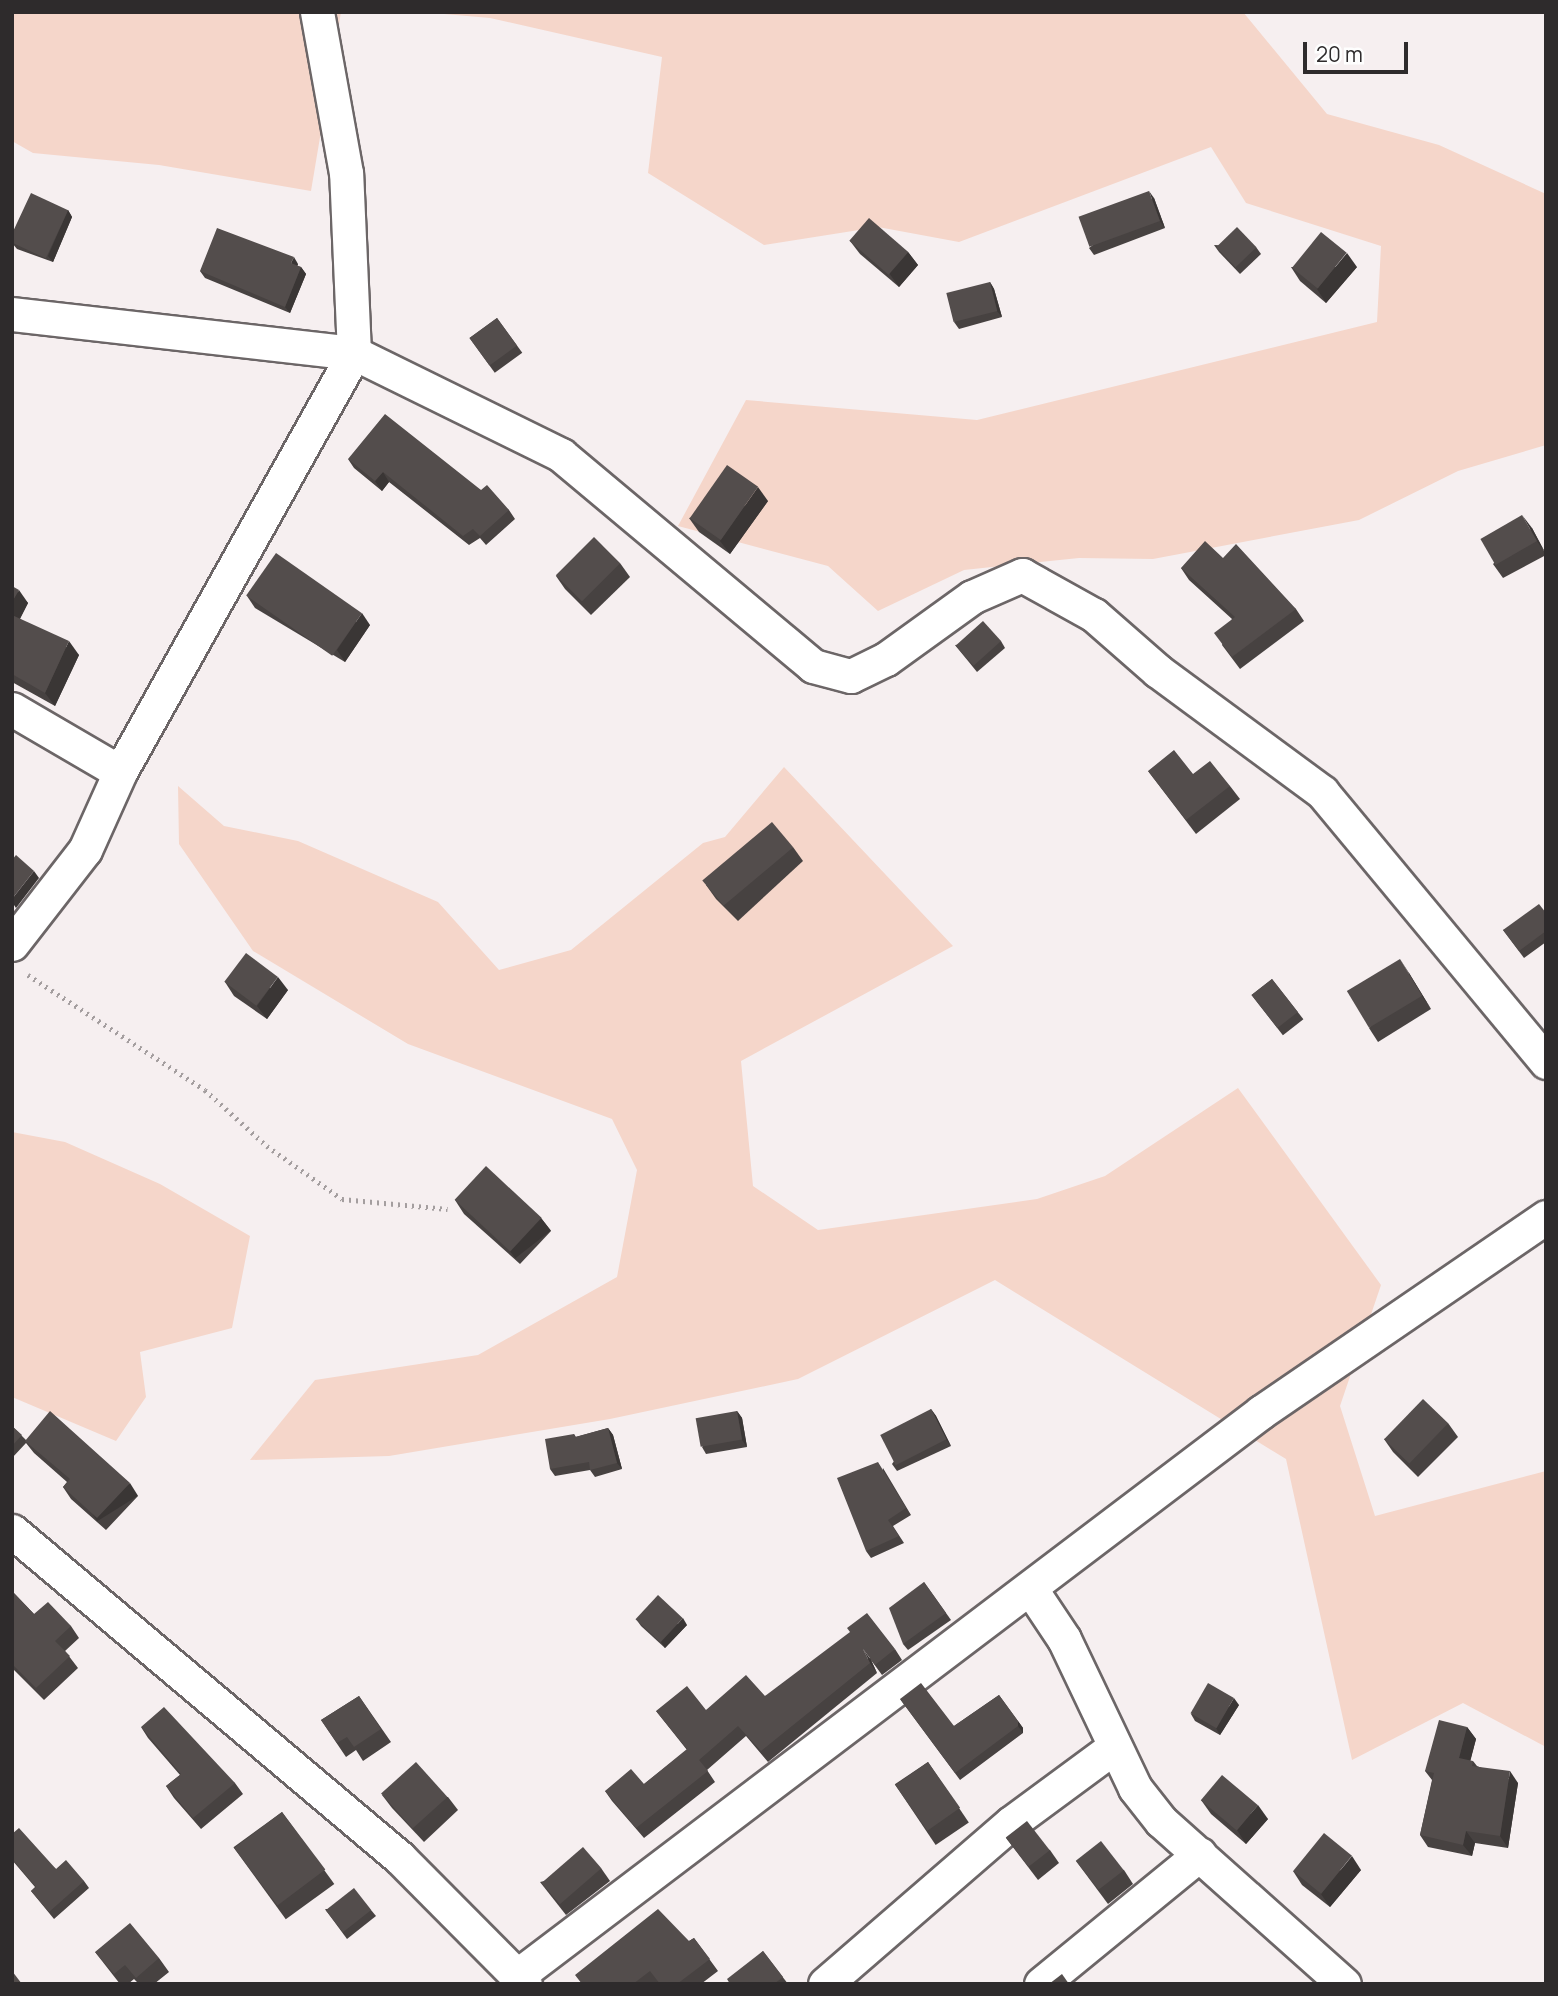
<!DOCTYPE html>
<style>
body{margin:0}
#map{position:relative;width:1558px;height:1996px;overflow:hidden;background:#f6eff0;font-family:Manrope,sans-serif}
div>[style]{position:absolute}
.green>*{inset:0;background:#f5d6ca}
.path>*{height:4.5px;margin-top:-2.25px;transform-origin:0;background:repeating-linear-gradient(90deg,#a49e9f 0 2px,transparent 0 7px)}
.roads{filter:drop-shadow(2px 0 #6c6667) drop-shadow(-2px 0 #6c6667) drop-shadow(0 2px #6c6667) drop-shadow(0 -2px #6c6667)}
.minor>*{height:33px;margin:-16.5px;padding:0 16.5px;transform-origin:16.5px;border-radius:16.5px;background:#fff}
.wall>*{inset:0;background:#474241;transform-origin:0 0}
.shaded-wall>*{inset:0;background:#3a3635;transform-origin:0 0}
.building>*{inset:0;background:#534d4c;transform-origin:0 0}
span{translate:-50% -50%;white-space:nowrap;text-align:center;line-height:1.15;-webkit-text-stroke:7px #fefefe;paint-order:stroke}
.frame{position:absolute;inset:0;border:14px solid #2e2b2c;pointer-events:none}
.scale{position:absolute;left:1303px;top:42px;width:105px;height:32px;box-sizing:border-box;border:4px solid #2e2b2c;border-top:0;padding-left:9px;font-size:21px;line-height:24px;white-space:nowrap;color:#2e2b2c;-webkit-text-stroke:5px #fefefe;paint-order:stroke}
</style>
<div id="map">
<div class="green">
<i style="clip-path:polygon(12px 12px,341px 12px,311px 191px,159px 165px,33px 153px,12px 141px)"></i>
<i style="clip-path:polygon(421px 12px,1243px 12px,1327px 114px,1439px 145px,1546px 194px,1546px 445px,1458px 471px,1359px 520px,1153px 559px,1079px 558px,964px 570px,878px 611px,828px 566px,678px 526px,746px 400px,977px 420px,1377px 322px,1381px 246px,1246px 203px,1211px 147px,959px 242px,878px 227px,764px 245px,648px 173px,662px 57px,490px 18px)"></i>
<i style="clip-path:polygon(784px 767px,953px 946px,741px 1061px,753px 1186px,818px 1230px,1037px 1199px,1105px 1176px,1238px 1088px,1381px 1285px,1340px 1406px,1375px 1516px,1546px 1471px,1546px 1747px,1463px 1703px,1352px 1760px,1286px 1459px,995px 1280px,798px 1379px,610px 1419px,389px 1456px,250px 1460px,315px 1380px,478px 1355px,617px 1277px,637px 1170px,612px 1119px,408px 1044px,253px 951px,179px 844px,178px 786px,224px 826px,298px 841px,438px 902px,499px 970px,571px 950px,703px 843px,725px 837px)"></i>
<i style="clip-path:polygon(12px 1132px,65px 1142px,160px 1184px,250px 1236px,232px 1328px,140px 1352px,146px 1397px,116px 1441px,12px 1397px)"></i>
</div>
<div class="path">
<i style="left:28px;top:975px;width:211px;rotate:33deg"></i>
<i style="left:205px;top:1090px;width:84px;rotate:42.1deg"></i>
<i style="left:267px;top:1146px;width:92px;rotate:35.2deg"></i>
<i style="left:342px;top:1199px;width:106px;rotate:5.4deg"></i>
</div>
<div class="roads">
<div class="minor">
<i style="left:12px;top:314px;width:344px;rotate:6.5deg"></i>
<i style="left:354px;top:353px;width:231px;rotate:26.2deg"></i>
<i style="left:561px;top:455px;width:329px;rotate:39.9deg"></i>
<i style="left:813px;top:666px;width:39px;rotate:15deg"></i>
<i style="left:851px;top:676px;width:39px;rotate:-26deg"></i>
<i style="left:886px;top:659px;width:106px;rotate:-35.8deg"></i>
<i style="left:972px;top:597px;width:55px;rotate:-23.7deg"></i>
<i style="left:1022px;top:575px;width:82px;rotate:29.1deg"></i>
<i style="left:1094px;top:615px;width:85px;rotate:41.2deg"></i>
<i style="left:1158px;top:671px;width:204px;rotate:36.4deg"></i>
<i style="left:1322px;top:792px;width:351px;rotate:50.3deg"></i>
<i style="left:12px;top:709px;width:125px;rotate:30.3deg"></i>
<i style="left:12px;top:944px;width:119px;rotate:-52.2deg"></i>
<i style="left:85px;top:850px;width:85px;rotate:-65.8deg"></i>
<i style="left:120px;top:772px;width:480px;rotate:-60.8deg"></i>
<i style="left:354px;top:353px;width:180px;rotate:-92.5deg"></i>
<i style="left:346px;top:173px;width:164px;rotate:-100.2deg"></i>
<i style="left:12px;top:1531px;width:507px;rotate:40.12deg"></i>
<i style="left:400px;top:1858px;width:177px;rotate:45.2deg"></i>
<i style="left:1030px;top:1588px;width:61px;rotate:56.3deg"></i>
<i style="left:1064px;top:1639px;width:165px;rotate:64.5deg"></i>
<i style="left:1135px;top:1788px;width:42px;rotate:51.8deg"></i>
<i style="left:1161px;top:1821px;width:245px;rotate:41.7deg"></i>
<i style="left:517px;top:1976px;width:934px;rotate:-37.16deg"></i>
<i style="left:1261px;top:1412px;width:345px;rotate:-34.4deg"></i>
<i style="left:825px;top:1984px;width:246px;rotate:-40.9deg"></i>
<i style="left:1011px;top:1823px;width:128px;rotate:-36.4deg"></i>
<i style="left:1041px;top:1984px;width:205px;rotate:-39.3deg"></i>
</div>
</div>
<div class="wall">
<i style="clip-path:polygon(1154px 198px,1165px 228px,1094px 255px,1089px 248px)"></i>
<i style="clip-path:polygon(68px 210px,72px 217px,53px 262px,17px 249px,12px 243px)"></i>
<i style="clip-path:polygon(850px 241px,908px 252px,918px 265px,899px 287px,860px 254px)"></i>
<i style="clip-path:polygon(1214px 245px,1256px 247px,1261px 254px,1240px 274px,1219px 252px)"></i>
<i style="clip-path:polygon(298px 264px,297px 266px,301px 267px,306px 274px,290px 313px,205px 278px,200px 271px)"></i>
<i style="clip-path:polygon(1291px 267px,1357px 267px,1326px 303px,1300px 281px)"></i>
<i style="clip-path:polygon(990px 282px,994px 289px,1002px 317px,959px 329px,954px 322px)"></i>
<i style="left:497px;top:318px;width:43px;height:34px;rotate:54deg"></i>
<i style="clip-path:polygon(348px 459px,481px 490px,509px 510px,515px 519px,486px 545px,480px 538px,469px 545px,389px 482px,382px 491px,354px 468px)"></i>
<i style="clip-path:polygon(768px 501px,730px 554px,699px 532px,689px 518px)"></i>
<i style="clip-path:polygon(1532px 528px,1546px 555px,1503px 578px,1493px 564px)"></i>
<i style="clip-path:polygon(1223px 558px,1296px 609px,1304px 621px,1240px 669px,1222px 645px,1232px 619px,1189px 580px,1181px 568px)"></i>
<i style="clip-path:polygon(620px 563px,630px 577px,591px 615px,565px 589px,556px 576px)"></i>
<i style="clip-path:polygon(12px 586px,28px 603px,20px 619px,79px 655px,55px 706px,12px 682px)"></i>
<i style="clip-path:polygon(247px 596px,370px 625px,345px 662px,255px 608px)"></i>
<i style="clip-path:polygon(1001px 641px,1005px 648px,977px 672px,955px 645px)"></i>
<i style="clip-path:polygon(1148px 771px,1193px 774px,1230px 786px,1240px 799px,1196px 834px)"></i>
<i style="clip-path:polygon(793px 847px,803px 861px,738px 921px,716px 899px,706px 885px)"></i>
<i style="clip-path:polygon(1546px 913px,1546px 942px,1524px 958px,1503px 930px)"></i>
<i style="clip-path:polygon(1409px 973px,1431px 1009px,1378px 1042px,1369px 1028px)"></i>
<i style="left:1272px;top:979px;width:51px;height:26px;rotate:52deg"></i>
<i style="clip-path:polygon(225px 982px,288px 990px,267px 1019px,234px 996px)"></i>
<i style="clip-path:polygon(455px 1200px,541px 1218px,551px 1231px,520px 1264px,464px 1214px)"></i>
<i style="clip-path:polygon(931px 1409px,936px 1416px,951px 1446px,897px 1471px,892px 1464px)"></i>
<i style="clip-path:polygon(737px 1411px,742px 1418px,747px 1447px,706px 1454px,702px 1447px)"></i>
<i style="clip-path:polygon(1448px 1423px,1458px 1437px,1418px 1477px,1393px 1452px,1384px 1439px)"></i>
<i style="clip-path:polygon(12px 1426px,26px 1440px,138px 1496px,106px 1530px,71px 1499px,63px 1487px,67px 1482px,34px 1453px,26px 1443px,12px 1458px)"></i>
<i style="clip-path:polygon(608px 1428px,613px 1435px,622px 1469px,595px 1477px,590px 1470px,555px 1476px,550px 1469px,574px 1434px,576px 1437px)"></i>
<i style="clip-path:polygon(883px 1468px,911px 1515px,893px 1526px,904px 1543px,871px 1558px,866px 1551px)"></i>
<i style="clip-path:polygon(924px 1582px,951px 1620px,908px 1650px,903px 1644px)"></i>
<i style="clip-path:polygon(12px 1591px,34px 1614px,71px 1626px,79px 1638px,65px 1651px,78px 1668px,44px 1700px,12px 1668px)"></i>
<i style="clip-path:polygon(636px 1619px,687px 1625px,665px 1648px,641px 1626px)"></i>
<i style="clip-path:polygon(895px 1649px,902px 1660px,882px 1675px,871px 1660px,877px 1673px,768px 1762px,746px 1736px,707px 1770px,715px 1782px,644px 1838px,612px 1801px,605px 1791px,644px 1784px,687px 1750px,656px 1711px,706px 1710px,765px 1696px)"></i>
<i style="clip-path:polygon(999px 1695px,1023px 1728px,1023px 1733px,960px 1780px,900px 1699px,954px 1726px)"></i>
<i style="clip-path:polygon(359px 1696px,391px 1742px,363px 1761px,356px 1750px,346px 1757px,321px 1720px)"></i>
<i style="clip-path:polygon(1239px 1705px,1220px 1735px,1195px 1721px,1191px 1714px)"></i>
<i style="clip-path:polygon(141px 1727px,235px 1783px,243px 1794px,201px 1829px,174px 1798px,166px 1786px,180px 1775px,148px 1738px)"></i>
<i style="clip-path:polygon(1467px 1727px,1476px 1739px,1470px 1761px,1473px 1761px,1477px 1766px,1518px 1783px,1508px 1848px,1475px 1843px,1472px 1856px,1428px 1847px,1420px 1835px,1432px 1780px,1425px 1771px)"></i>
<i style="left:928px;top:1762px;width:73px;height:40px;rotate:56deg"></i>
<i style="clip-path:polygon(382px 1795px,448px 1797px,458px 1810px,424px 1842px,392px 1808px)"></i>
<i style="clip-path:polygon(1201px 1800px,1268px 1819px,1246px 1844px,1211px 1814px)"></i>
<i style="left:282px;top:1812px;width:89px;height:60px;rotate:54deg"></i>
<i style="clip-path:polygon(12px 1834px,56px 1869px,84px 1881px,89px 1888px,54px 1919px,31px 1891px,35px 1887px,12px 1860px)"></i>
<i style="clip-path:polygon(1006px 1838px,1050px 1850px,1059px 1863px,1038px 1880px)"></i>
<i style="clip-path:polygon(1076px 1861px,1124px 1870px,1133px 1884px,1108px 1904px)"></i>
<i style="clip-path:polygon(601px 1868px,610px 1881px,566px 1915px,540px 1882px)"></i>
<i style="clip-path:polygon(1361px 1870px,1330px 1907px,1302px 1885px,1293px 1871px)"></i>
<i style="clip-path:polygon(325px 1909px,371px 1910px,376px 1916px,347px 1939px)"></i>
<i style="clip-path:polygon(694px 1938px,718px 1971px,701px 1984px,659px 1984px,658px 1982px,657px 1984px,582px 1984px,689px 1941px)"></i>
<i style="clip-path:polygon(763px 1951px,788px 1984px,730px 1984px)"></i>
<i style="clip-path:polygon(95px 1952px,159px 1958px,169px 1972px,154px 1984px,139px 1984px,134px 1979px,128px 1984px,120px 1984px)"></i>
</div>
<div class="shaded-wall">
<i style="clip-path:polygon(1149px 191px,1154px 198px,1165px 228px,1160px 221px)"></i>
<i style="clip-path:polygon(68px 210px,72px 217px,53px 262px,48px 256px)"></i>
<i style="clip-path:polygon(908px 252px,918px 265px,899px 287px,889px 273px)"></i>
<i style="clip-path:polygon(1347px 253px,1357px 267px,1326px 303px,1317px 289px)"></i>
<i style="clip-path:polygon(294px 257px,298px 264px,296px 270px,291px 263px)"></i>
<i style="clip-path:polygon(301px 267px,306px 274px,290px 313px,285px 307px)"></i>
<i style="clip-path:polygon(990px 282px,994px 289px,1002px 317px,997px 311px)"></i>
<i style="clip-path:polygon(383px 472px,389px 482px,382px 491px,375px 481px)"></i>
<i style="clip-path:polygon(758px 487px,768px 501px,730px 554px,720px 541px)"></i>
<i style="clip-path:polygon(1522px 515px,1532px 528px,1546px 554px,1537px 541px)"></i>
<i style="clip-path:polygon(19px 590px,28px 603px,16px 626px,12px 621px,12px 602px)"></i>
<i style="clip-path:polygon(362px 613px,370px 625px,345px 662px,337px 650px)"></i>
<i style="clip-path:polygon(69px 641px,79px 655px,55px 706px,45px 693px)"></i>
<i style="clip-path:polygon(34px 871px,39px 878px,16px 908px,12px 902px,12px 899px)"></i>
<i style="clip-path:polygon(1400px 959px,1409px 973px,1431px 1009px,1422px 996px)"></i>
<i style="clip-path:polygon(278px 977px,288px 990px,267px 1019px,257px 1006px)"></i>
<i style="left:541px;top:1218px;width:16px;height:45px;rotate:52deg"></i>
<i style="clip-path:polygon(931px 1409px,936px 1416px,951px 1446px,946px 1439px)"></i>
<i style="clip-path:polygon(737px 1411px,742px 1418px,747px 1447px,742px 1440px)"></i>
<i style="clip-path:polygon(608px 1428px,613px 1435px,622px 1469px,617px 1463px)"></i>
<i style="left:130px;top:1483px;width:15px;height:48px;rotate:58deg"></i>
<i style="clip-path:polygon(683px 1618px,687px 1625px,665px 1648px,661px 1642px)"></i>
<i style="clip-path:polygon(863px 1649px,871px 1660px,877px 1673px,870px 1663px)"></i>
<i style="clip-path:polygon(1234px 1698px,1239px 1705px,1220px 1735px,1216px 1728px)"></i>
<i style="clip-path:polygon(1018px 1721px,1023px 1728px,1023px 1733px,1018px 1726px)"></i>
<i style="clip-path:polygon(1467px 1727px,1476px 1739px,1468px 1770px,1459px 1758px)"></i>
<i style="clip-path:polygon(1510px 1771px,1518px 1783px,1508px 1848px,1500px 1836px)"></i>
<i style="clip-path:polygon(1258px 1805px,1268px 1819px,1246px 1844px,1237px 1830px)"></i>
<i style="clip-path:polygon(1466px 1831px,1475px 1843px,1472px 1856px,1463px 1845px)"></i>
<i style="clip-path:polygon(1352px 1856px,1361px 1870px,1330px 1907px,1321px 1894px)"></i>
</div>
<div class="building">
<i style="left:1149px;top:191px;width:32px;height:75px;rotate:70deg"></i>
<i style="left:31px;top:193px;width:41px;height:53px;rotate:25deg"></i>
<i style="left:869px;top:218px;width:52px;height:30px;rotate:41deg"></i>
<i style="left:1237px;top:227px;width:28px;height:29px;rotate:46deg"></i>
<i style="clip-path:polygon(217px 228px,294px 257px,291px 263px,301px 267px,285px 307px,200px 271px)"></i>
<i style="left:1321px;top:232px;width:33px;height:46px;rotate:39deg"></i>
<i style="left:990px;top:282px;width:30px;height:45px;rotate:76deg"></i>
<i style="left:497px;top:318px;width:34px;height:34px;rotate:54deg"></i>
<i style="clip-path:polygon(385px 414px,481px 490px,487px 485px,509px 510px,480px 536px,473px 529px,463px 536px,383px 472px,375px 481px,348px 459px)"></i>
<i style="left:727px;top:465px;width:38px;height:65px;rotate:35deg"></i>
<i style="left:1522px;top:515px;width:30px;height:48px;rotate:60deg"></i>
<i style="left:594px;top:537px;width:37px;height:54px;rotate:45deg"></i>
<i style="clip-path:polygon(1205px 541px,1223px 558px,1236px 544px,1296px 609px,1232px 657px,1214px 633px,1235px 617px,1181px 568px)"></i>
<i style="left:276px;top:553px;width:105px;height:52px;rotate:35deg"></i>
<i style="clip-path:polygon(12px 586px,19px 590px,12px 602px)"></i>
<i style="clip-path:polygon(12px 615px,69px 641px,45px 693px,12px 674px)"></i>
<i style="left:983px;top:621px;width:27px;height:37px;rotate:48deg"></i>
<i style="clip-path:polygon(1174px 750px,1193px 774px,1210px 761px,1230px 786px,1186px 820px,1148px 771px)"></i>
<i style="left:772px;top:822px;width:33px;height:91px;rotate:50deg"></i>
<i style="clip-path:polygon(16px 855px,34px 871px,12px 899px,12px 860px)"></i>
<i style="clip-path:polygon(1539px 904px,1546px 913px,1546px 931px,1519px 951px,1503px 930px)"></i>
<i style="left:246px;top:953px;width:40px;height:36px;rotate:37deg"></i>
<i style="left:1400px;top:959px;width:43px;height:62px;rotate:59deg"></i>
<i style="left:1272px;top:979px;width:42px;height:26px;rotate:52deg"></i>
<i style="left:486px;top:1166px;width:76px;height:46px;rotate:43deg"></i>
<i style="left:1423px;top:1399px;width:35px;height:56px;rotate:44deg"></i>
<i style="left:931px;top:1409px;width:34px;height:57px;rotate:63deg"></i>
<i style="clip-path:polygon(50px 1411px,130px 1483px,97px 1518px,63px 1487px,70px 1479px,25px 1441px)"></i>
<i style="left:737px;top:1411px;width:29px;height:42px;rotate:80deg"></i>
<i style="clip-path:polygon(12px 1426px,22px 1435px,12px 1446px)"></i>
<i style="clip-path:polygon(608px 1428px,617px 1463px,590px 1470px,589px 1462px,550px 1469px,545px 1439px,574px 1434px,575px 1437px)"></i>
<i style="clip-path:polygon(878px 1462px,906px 1508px,888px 1520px,899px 1536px,866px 1551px,837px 1478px)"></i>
<i style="clip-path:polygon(924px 1582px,946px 1613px,903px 1644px,889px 1608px)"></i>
<i style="clip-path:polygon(12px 1591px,34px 1614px,48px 1602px,71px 1626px,55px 1641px,70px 1656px,36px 1688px,12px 1664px)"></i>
<i style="left:658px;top:1595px;width:34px;height:33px;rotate:43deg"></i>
<i style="clip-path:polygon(867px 1613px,895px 1649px,875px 1665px,863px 1649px,870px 1663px,761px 1751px,738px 1726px,699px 1760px,708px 1771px,636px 1828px,605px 1791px,631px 1769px,644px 1784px,687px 1749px,656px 1711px,687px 1686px,706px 1710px,746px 1675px,765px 1696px,850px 1632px,847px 1628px)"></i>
<i style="clip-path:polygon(921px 1683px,954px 1726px,999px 1695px,1018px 1721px,1018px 1726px,955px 1773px,900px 1699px)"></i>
<i style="left:1208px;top:1683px;width:30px;height:35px;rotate:30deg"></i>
<i style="clip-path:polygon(359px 1696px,381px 1729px,354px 1747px,347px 1737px,337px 1743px,321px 1720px)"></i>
<i style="clip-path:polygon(164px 1707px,235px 1783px,193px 1818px,166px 1786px,181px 1774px,141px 1727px)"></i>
<i style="clip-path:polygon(1439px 1720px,1467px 1727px,1459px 1758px,1473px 1761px,1472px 1766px,1510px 1771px,1500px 1836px,1466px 1831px,1463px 1845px,1420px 1835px,1434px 1773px,1425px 1771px)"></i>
<i style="left:416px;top:1762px;width:47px;height:47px;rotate:48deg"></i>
<i style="left:928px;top:1762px;width:56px;height:40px;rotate:55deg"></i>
<i style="left:1222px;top:1775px;width:47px;height:33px;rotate:40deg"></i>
<i style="left:282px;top:1812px;width:72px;height:60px;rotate:53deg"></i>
<i style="left:1027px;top:1821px;width:37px;height:27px;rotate:52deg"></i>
<i style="clip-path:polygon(19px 1828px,56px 1869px,66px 1860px,84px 1881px,49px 1912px,31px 1891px,36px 1887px,12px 1859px,12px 1834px)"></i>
<i style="left:1324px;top:1833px;width:36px;height:49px;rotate:39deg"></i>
<i style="left:1101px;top:1841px;width:37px;height:32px;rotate:52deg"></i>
<i style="left:583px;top:1847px;width:28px;height:55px;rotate:49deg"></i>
<i style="left:354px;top:1888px;width:28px;height:36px;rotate:52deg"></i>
<i style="clip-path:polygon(658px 1909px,689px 1941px,694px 1938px,710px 1959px,677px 1984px,660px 1984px,650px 1971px,633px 1984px,582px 1984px,575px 1975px)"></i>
<i style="clip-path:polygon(130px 1923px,159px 1958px,136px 1978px,125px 1965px,114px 1974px,95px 1952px)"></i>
<i style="clip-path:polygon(763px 1951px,783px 1977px,774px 1984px,730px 1984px,727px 1979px)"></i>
<i style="clip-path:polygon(12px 1971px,22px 1984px,12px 1984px)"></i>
<i style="clip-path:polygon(1062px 1974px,1069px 1984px,1049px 1984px)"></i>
</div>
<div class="frame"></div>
<div class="scale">20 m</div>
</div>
